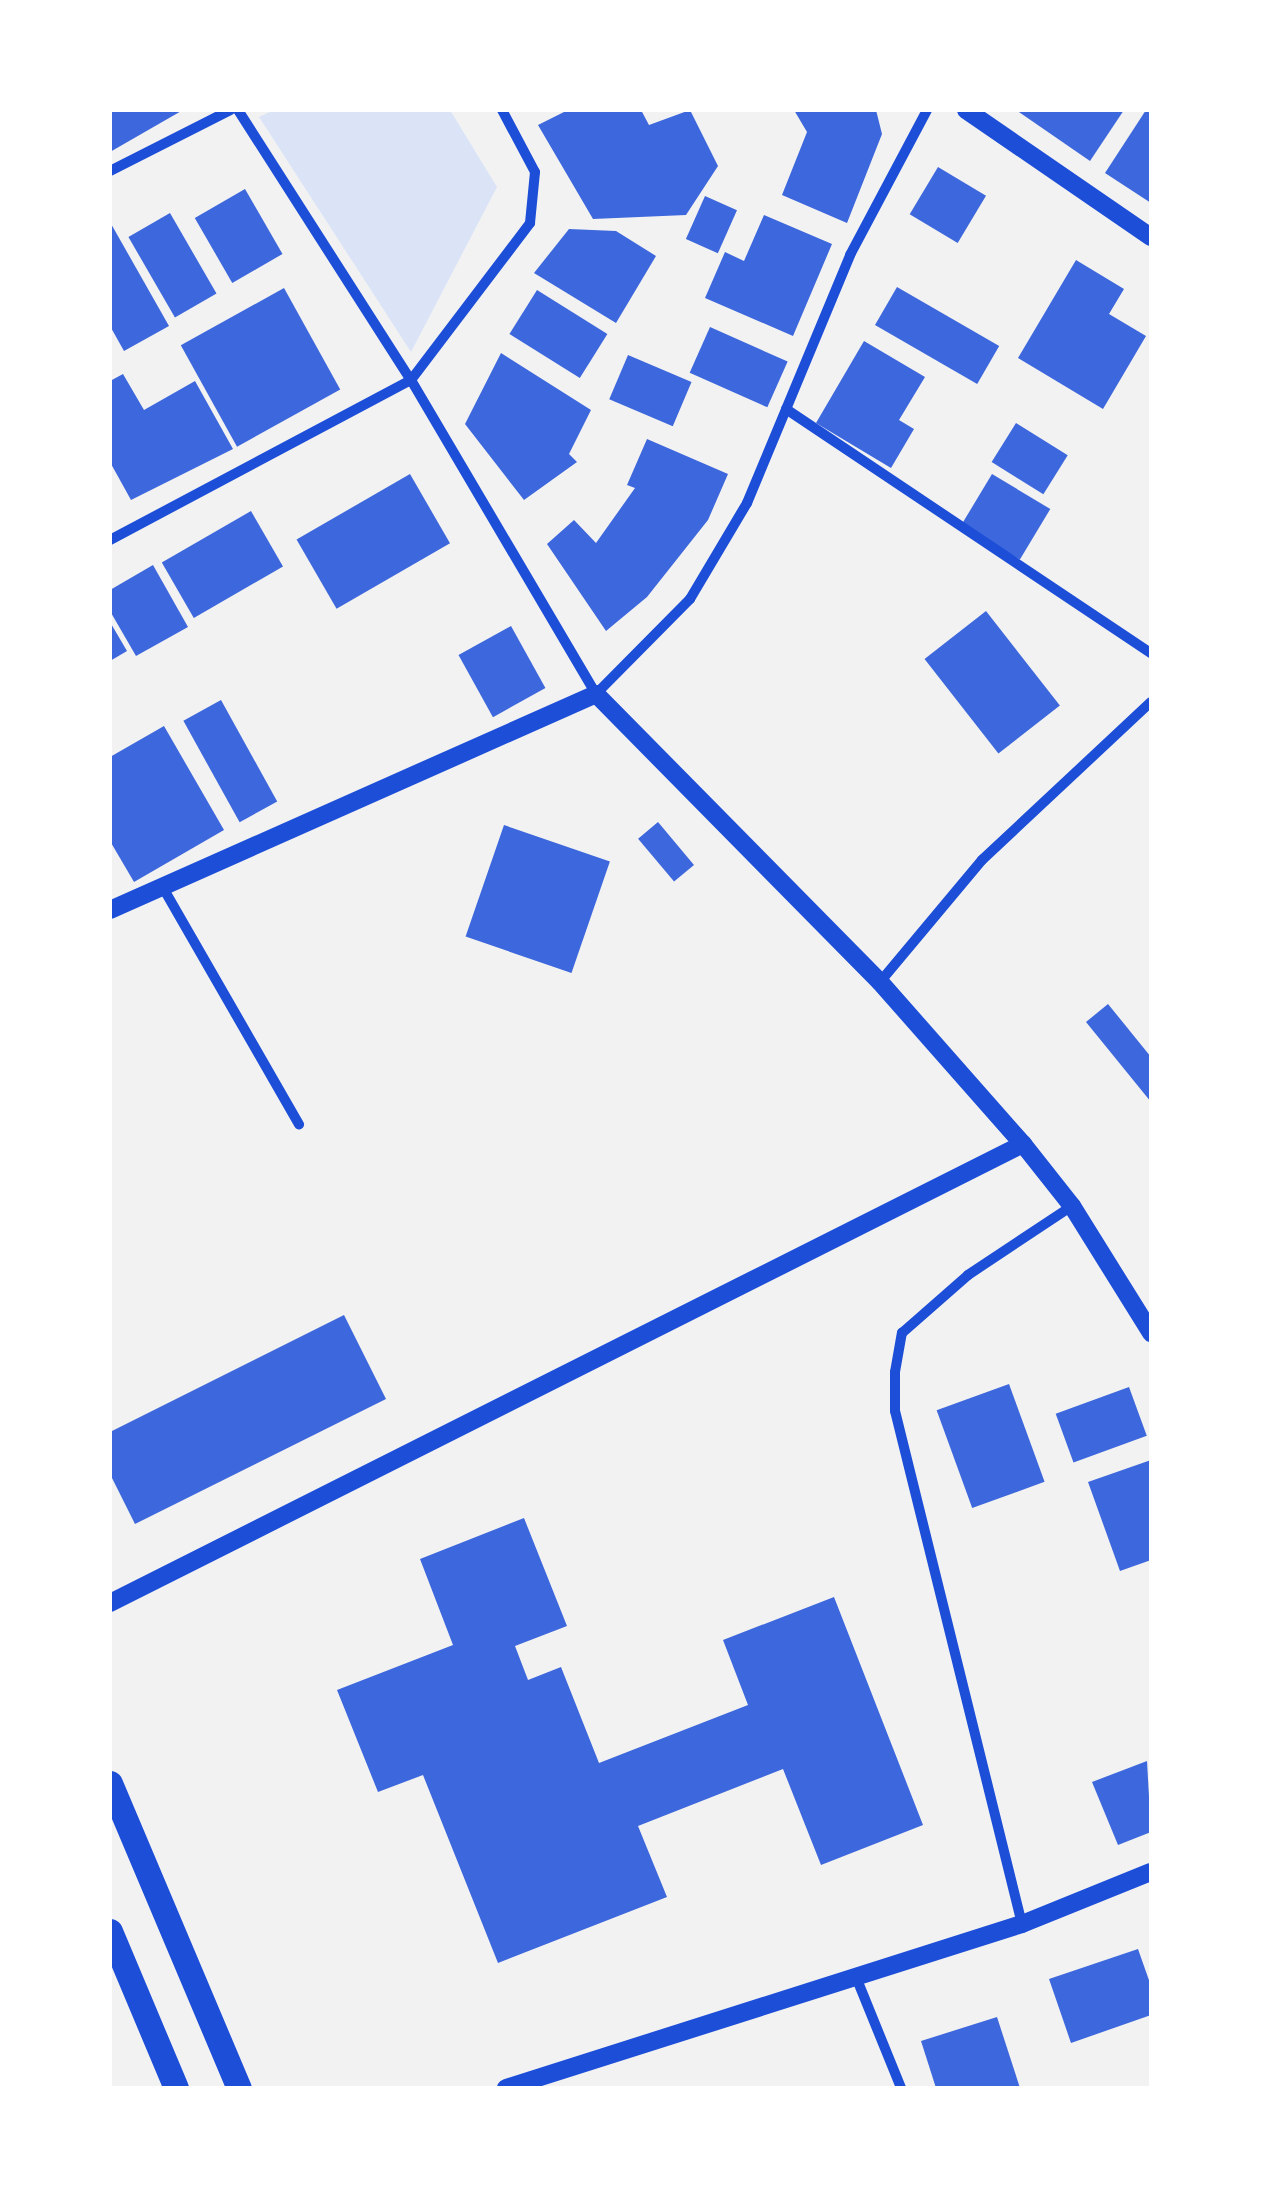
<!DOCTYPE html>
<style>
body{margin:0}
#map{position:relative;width:1261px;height:2198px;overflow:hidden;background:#f2f2f2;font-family:Barlow,sans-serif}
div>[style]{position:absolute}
.green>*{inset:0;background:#dbe4f7}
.building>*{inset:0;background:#3d67dc;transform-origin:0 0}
.minor>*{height:10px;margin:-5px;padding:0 5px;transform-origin:5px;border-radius:5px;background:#1d4ed8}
.tertiary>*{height:18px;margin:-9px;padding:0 9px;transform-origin:9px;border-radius:9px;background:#1d4ed8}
.primary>*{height:25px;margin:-12.5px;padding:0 12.5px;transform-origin:12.5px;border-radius:12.5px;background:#1d4ed8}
span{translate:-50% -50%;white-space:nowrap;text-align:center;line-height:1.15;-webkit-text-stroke:9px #fff;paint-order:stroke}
.frame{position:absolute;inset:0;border:112px solid #fff;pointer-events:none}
</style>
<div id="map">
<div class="green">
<i style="clip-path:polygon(274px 110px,450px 110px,497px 187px,411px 352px,259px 117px)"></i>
</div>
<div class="building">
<i style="clip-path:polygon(110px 110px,183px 110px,110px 152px)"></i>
<i style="clip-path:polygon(568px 110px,641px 110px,649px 125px,690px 110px,718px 166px,686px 215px,593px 219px,538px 125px)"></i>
<i style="clip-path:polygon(794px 110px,876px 110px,882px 134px,847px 223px,782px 195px,807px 132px)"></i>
<i style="clip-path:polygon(1016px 110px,1124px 110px,1090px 161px)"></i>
<i style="clip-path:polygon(1146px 110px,1151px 110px,1151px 203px,1105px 173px)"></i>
<i style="left:938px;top:167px;width:56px;height:55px;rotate:31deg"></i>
<i style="left:245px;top:189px;width:75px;height:58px;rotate:60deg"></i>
<i style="left:705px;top:196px;width:35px;height:47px;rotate:24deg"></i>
<i style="left:170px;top:213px;width:93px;height:48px;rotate:60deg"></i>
<i style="clip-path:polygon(764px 215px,832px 244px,793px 336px,705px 298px,725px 252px,744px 261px)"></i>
<i style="clip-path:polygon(110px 222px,169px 326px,124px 351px,110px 326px)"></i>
<i style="clip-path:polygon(569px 229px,616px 231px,656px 256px,616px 323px,534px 273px)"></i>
<i style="clip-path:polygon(1076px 260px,1124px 289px,1109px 314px,1146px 336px,1103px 409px,1018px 358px)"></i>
<i style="left:897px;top:287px;width:118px;height:44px;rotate:30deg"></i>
<i style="left:284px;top:288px;width:116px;height:118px;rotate:61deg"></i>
<i style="left:537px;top:290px;width:83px;height:52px;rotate:32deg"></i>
<i style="left:710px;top:327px;width:85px;height:50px;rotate:24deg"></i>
<i style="clip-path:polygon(864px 341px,925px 377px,899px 420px,914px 429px,891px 468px,816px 423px)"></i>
<i style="clip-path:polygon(501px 353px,591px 410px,569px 454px,577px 462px,524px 500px,465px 424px)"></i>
<i style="left:628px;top:355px;width:69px;height:48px;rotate:23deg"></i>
<i style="clip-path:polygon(123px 374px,144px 410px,195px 381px,233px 449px,131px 500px,110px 462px,110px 381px)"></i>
<i style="left:1016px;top:423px;width:61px;height:46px;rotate:32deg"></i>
<i style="clip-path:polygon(647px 439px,728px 474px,708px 520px,647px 597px,606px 631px,547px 544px,574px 520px,596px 543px,635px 488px,627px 485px)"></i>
<i style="left:410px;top:474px;width:80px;height:131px;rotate:60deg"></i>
<i style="left:992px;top:474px;width:68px;height:59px;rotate:31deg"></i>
<i style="left:251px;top:511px;width:64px;height:103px;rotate:60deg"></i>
<i style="clip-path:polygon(153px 565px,188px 627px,136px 656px,110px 611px,110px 590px)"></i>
<i style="left:986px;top:611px;width:120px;height:78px;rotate:52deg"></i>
<i style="clip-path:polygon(110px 622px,127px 651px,110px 661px)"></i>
<i style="left:511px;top:626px;width:71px;height:60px;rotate:61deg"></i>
<i style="left:221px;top:700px;width:116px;height:43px;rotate:61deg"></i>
<i style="clip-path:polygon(164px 726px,224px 830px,134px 882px,110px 841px,110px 757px)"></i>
<i style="left:658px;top:822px;width:56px;height:26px;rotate:50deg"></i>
<i style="left:504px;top:825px;width:112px;height:118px;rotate:19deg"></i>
<i style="clip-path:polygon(1108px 1004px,1151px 1057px,1151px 1102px,1086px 1022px)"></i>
<i style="clip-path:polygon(344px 1315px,386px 1399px,135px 1524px,110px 1474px,110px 1432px)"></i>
<i style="left:1009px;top:1384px;width:104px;height:77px;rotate:70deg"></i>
<i style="left:1129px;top:1387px;width:52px;height:78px;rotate:70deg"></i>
<i style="clip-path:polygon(1151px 1460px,1151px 1560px,1120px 1571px,1088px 1482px)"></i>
<i style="clip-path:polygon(524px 1518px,567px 1626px,515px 1646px,528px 1680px,561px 1667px,599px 1763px,748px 1705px,723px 1640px,834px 1597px,923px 1825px,821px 1865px,783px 1769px,638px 1826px,667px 1897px,498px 1963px,423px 1775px,378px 1792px,337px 1690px,453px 1645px,420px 1559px)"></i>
<i style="clip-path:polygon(1147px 1761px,1151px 1832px,1118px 1845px,1092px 1782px)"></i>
<i style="clip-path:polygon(1138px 1949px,1151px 1986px,1151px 2015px,1071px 2043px,1049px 1979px)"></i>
<i style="clip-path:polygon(997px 2017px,1020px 2088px,936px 2088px,921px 2041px)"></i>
</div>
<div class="minor">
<i style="left:238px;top:110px;width:321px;rotate:57.4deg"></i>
<i style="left:411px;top:380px;width:364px;rotate:59.5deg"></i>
<i style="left:596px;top:694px;width:134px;rotate:-45.3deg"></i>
<i style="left:690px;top:599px;width:112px;rotate:-59.3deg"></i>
<i style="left:747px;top:503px;width:269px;rotate:-67.4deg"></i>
<i style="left:850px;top:255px;width:164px;rotate:-62deg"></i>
<i style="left:110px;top:171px;width:135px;rotate:-26.9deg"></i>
<i style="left:786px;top:409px;width:439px;rotate:33.8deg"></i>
<i style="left:110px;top:540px;width:341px;rotate:-28deg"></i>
<i style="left:411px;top:380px;width:197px;rotate:-52.8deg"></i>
<i style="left:530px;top:223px;width:51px;rotate:-84.4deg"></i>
<i style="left:535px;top:172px;width:70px;rotate:-118deg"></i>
<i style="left:162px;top:886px;width:275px;rotate:60.1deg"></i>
<i style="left:880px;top:982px;width:159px;rotate:-50.1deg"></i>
<i style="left:982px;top:860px;width:231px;rotate:-43.1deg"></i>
<i style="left:1022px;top:1924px;width:528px;rotate:-103.9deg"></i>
<i style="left:895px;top:1411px;width:39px;rotate:-90deg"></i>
<i style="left:895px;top:1372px;width:40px;rotate:-80deg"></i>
<i style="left:902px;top:1333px;width:88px;rotate:-41.3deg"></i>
<i style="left:968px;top:1275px;width:125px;rotate:-33.6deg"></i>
<i style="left:856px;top:1977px;width:120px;rotate:67.9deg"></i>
</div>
<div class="tertiary">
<i style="left:966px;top:110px;width:224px;rotate:34.5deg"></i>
<i style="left:110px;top:910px;width:532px;rotate:-23.96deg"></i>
<i style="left:596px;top:694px;width:404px;rotate:45.4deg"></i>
<i style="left:880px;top:982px;width:216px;rotate:48.6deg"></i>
<i style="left:1023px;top:1144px;width:79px;rotate:51.7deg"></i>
<i style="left:1072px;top:1206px;width:150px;rotate:58.1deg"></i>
<i style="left:110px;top:1603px;width:1022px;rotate:-26.69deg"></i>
<i style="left:506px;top:2088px;width:541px;rotate:-17.63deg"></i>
<i style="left:1022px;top:1924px;width:139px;rotate:-22deg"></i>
</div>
<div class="primary">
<i style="left:110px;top:1783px;width:331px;rotate:67.1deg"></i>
<i style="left:110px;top:1931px;width:170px;rotate:67.2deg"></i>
</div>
<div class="frame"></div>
</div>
